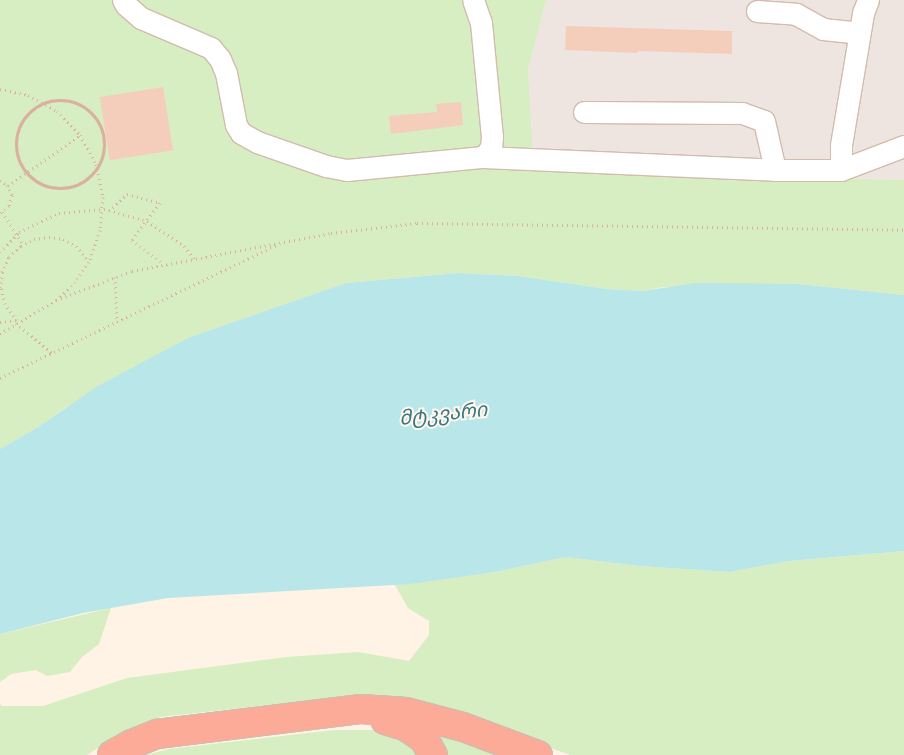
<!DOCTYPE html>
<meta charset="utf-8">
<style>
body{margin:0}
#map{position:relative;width:904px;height:755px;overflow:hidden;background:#fef3e5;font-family:"Titillium Web","Noto Sans Georgian",sans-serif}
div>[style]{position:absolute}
.industrial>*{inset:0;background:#eee5e0}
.green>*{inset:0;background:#d7edc2}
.water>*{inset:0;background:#b8e6e9}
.building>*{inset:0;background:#f5cebb;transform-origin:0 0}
.path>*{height:3px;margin-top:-1.5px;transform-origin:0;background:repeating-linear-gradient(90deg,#dbb19e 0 1px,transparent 0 5px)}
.path>.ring{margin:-1.5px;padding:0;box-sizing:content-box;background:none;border:3px solid #dbb19e;border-radius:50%}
.roads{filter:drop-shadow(1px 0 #d3bbad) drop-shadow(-1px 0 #d3bbad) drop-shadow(0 1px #d3bbad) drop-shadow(0 -1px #d3bbad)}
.minor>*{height:21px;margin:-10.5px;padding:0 10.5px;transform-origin:10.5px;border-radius:10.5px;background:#fff}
.highway>*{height:28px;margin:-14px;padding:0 14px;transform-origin:14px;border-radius:14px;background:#fcab98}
span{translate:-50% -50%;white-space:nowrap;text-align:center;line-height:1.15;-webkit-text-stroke:4px #fff7ed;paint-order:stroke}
.water-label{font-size:20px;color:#3a787f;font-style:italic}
</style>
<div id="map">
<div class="industrial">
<i style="clip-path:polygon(546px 0,904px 0,904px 180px,534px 170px,528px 70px)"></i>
</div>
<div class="green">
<i style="clip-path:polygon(0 0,546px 0,528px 70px,534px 170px,904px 180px,904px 295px,799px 284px,664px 287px,642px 291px,607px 289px,518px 276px,458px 273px,346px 283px,190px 337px,65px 408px,38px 427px,0 449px)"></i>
<i style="clip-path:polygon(904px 551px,904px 755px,570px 755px,457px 714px,364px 694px,160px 717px,121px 733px,87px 755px,0 755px,0 704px,2px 706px,43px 706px,127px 678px,287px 657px,358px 652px,409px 661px,429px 635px,429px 621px,408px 608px,395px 585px,495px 572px,565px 557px,639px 566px,729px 572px,789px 561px)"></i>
<i style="clip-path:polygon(111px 608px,99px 644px,82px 657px,70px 672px,47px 676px,36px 670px,11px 674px,0 682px,0 634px)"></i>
<i style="clip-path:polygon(427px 723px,514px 755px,443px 755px)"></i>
<i style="clip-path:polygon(334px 730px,381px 730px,409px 737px,423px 755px,146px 755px,169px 749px)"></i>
</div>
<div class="water">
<i style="clip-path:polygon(458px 273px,518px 276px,607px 289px,642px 291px,696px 283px,799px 284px,904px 295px,904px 551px,789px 561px,729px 572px,639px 566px,565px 557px,495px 572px,410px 584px,168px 598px,83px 613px,0 634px,0 449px,38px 427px,98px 386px,190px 337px,346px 283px)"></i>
</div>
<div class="building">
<i style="clip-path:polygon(566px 26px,732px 31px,732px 54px,638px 51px,637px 53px,565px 50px)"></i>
<i style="left:163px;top:87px;width:64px;height:64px;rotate:81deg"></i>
<i style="clip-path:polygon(461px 102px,463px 125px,391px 134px,389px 116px,437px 112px,436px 104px)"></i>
</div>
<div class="path">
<i style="left:0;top:89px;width:29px;rotate:12deg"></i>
<i style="left:28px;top:95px;width:33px;rotate:29deg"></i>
<i style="left:57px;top:111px;width:33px;rotate:46deg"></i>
<i style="left:80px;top:135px;width:33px;rotate:61deg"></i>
<i style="left:96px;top:164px;width:34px;rotate:78deg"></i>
<i style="left:103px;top:197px;width:33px;rotate:95deg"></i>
<i style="left:100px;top:230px;width:34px;rotate:109deg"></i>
<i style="left:89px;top:262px;width:24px;rotate:125deg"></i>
<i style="left:75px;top:282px;width:23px;rotate:135deg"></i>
<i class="ring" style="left:16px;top:100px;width:85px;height:85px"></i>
<i style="left:0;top:180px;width:9px;rotate:36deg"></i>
<i style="left:7px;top:185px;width:11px;rotate:63deg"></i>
<i style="left:12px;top:195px;width:11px;rotate:105deg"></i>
<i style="left:9px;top:206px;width:11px;rotate:142deg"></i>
<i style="left:8px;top:186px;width:88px;rotate:-35.3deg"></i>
<i style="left:109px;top:211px;width:25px;rotate:-43deg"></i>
<i style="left:127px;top:194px;width:34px;rotate:15deg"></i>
<i style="left:160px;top:203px;width:46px;rotate:127.1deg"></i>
<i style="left:132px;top:240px;width:40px;rotate:37deg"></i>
<i style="left:2px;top:212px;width:38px;rotate:57deg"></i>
<i style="left:0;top:252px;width:28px;rotate:-46deg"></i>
<i style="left:19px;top:232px;width:44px;rotate:-25.4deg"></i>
<i style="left:59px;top:213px;width:45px;rotate:-5.1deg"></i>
<i style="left:104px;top:209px;width:45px;rotate:15.6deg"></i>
<i style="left:147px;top:221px;width:45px;rotate:34deg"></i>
<i style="left:184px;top:246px;width:16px;rotate:52deg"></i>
<i style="left:115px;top:277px;width:45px;rotate:87.5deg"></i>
<i style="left:17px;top:320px;width:20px;rotate:-127deg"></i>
<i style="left:5px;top:304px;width:16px;rotate:-104deg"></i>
<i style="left:1px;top:288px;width:16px;rotate:-86deg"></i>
<i style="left:2px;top:272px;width:17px;rotate:-65deg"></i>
<i style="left:9px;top:257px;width:16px;rotate:-43deg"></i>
<i style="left:21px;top:246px;width:15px;rotate:-28deg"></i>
<i style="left:34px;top:239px;width:15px;rotate:-8deg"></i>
<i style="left:49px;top:237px;width:14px;rotate:8deg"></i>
<i style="left:63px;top:239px;width:15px;rotate:28deg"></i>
<i style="left:76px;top:246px;width:19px;rotate:51deg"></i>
<i style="left:0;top:322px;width:17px;rotate:-7deg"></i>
<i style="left:16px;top:323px;width:47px;rotate:39.8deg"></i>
<i style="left:0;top:334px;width:66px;rotate:-31.3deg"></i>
<i style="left:56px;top:300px;width:81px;rotate:-20.9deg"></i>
<i style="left:132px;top:271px;width:203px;rotate:-10.8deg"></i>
<i style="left:331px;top:233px;width:87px;rotate:-6.6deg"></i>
<i style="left:417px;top:223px;width:487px;rotate:0.8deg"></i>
<i style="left:0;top:378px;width:310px;rotate:-25.7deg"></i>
</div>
<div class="roads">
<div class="minor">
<i style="left:123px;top:0;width:6px;rotate:59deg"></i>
<i style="left:126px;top:5px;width:20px;rotate:41deg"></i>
<i style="left:141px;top:18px;width:76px;rotate:23.2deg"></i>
<i style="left:211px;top:48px;width:14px;rotate:51deg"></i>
<i style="left:220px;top:59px;width:15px;rotate:67deg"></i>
<i style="left:226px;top:73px;width:53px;rotate:79.1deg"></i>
<i style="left:236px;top:125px;width:9px;rotate:58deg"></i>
<i style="left:241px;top:133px;width:18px;rotate:29deg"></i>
<i style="left:257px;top:142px;width:73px;rotate:19.2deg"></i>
<i style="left:326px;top:166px;width:21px;rotate:11deg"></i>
<i style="left:347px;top:170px;width:137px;rotate:-5.5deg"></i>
<i style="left:483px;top:157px;width:12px;rotate:-48deg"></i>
<i style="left:491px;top:148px;width:11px;rotate:-85deg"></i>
<i style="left:492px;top:137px;width:115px;rotate:-95.5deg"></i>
<i style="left:481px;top:23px;width:24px;rotate:-109deg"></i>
<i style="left:757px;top:11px;width:39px;rotate:4deg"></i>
<i style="left:796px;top:14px;width:31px;rotate:29deg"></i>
<i style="left:823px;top:29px;width:36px;rotate:6deg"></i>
<i style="left:584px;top:112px;width:158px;rotate:0.4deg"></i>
<i style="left:742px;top:113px;width:23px;rotate:20deg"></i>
<i style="left:764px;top:121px;width:50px;rotate:77.3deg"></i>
<i style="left:483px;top:157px;width:292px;rotate:2.5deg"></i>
<i style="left:775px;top:170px;width:66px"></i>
<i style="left:841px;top:170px;width:25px;rotate:-90deg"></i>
<i style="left:841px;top:145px;width:134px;rotate:-80.5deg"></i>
<i style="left:863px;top:13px;width:14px;rotate:-69deg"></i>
<i style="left:841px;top:170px;width:67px;rotate:-20.9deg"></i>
</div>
<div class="highway">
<i style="left:385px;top:720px;width:21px;rotate:17deg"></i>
<i style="left:405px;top:726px;width:23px;rotate:34deg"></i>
<i style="left:424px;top:739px;width:18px;rotate:61deg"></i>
<i style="left:112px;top:755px;width:23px;rotate:-29deg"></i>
<i style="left:132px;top:744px;width:27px;rotate:-22deg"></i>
<i style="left:157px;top:734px;width:206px;rotate:-7deg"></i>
<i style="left:361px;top:709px;width:45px;rotate:3.8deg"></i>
<i style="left:406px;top:712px;width:59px;rotate:14.7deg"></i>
<i style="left:463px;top:727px;width:80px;rotate:20.5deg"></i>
</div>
</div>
<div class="water-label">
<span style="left:443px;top:413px;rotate:-6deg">მტკვარი</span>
</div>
</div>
